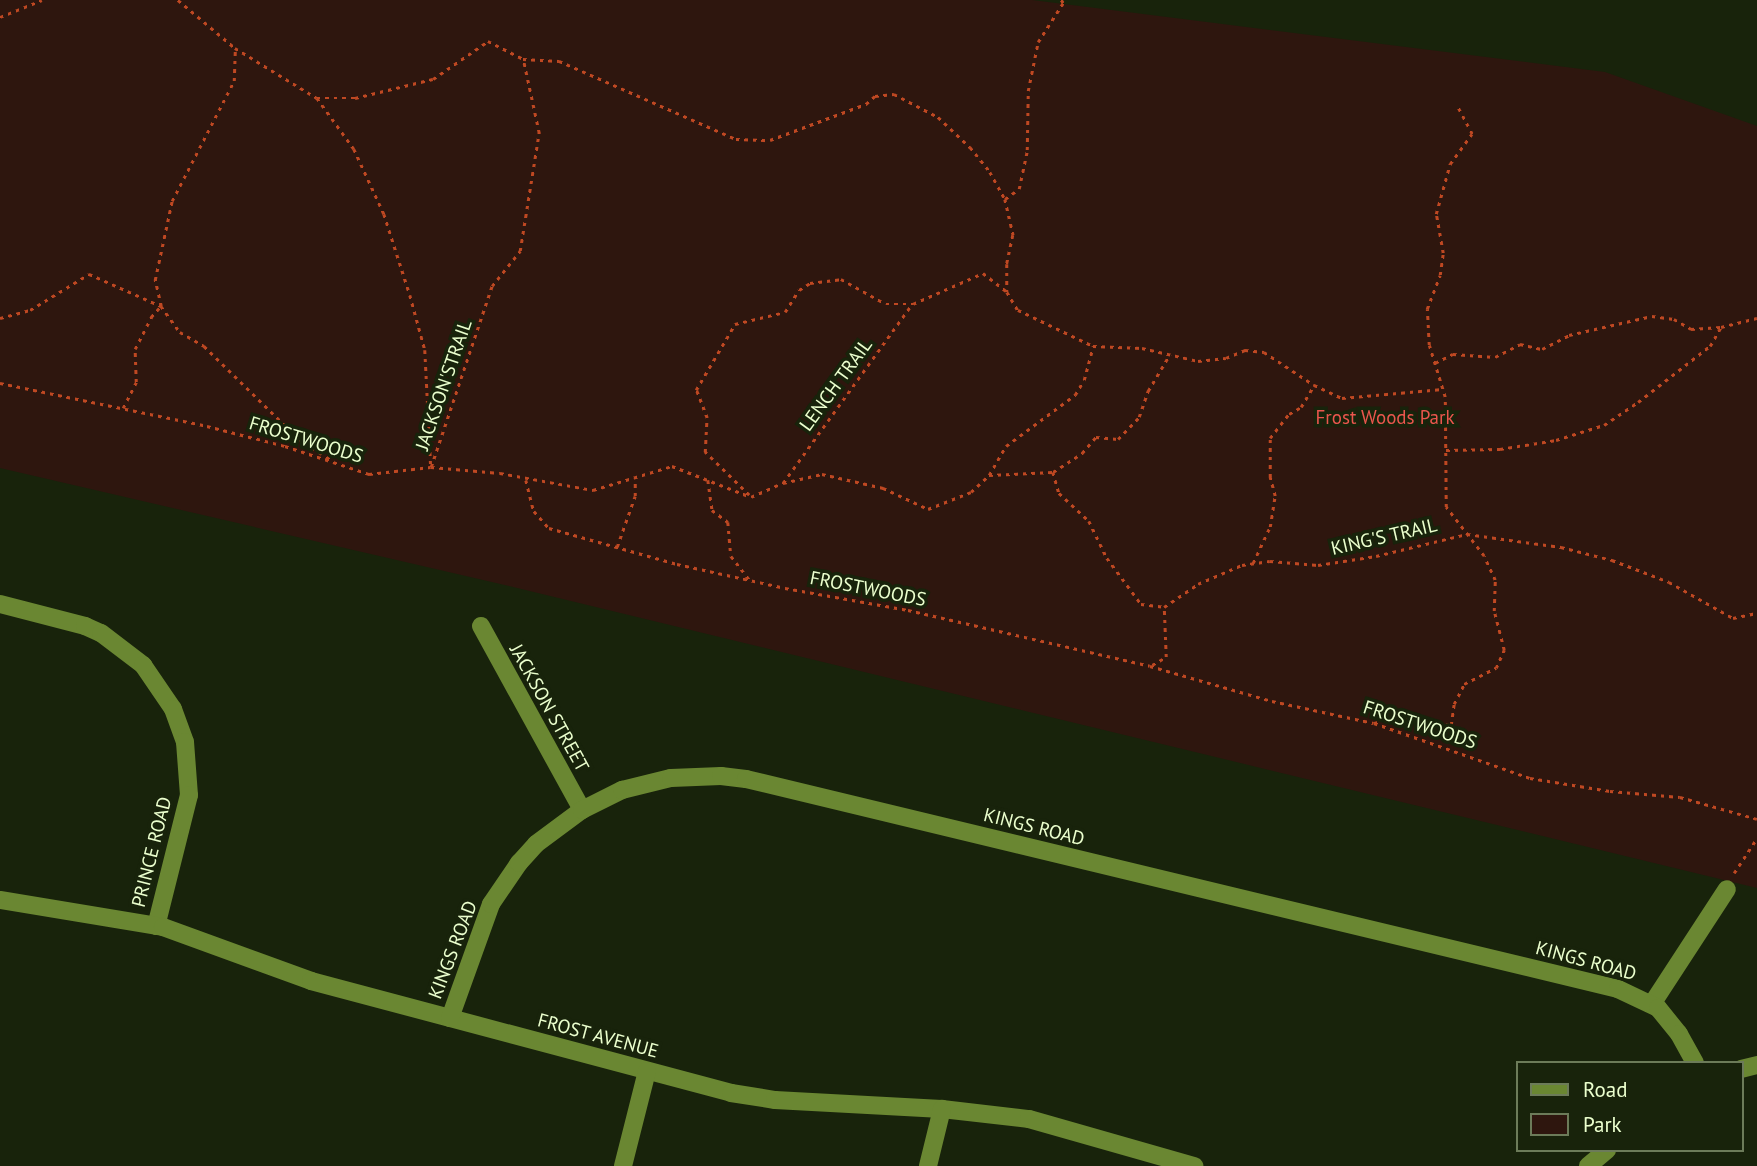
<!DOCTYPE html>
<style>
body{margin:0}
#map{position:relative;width:1757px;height:1166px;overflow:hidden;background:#18230b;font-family:"PT Sans",sans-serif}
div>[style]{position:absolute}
.green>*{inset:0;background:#2e160e}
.path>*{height:2.5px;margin-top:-1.25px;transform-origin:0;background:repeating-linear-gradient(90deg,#bf4822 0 3.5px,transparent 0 8.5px)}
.minor>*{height:18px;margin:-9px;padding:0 9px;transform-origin:9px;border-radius:9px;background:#6a8732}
span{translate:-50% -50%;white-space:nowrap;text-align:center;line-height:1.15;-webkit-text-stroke:7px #18230b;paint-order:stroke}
.street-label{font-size:19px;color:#ebffce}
.park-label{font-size:19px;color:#eb564e}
.legend{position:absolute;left:1516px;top:1061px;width:228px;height:91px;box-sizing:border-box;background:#18230b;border:2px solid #6c7b59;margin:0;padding:9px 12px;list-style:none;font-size:21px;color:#ebffce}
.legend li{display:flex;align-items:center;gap:14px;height:35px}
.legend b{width:35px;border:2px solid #6c7b59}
</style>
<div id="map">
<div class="green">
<i style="clip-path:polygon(0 0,1032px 0,1605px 72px,1757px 126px,1757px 888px,509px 586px,0 468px)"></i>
</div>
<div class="path">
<i style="left:178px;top:0;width:75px;rotate:40.1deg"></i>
<i style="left:235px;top:48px;width:96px;rotate:31.4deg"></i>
<i style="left:317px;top:98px;width:38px"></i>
<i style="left:355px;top:98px;width:80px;rotate:-13.7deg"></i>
<i style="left:433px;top:79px;width:67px;rotate:-34.6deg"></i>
<i style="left:488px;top:41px;width:39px;rotate:27deg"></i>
<i style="left:523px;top:59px;width:36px;rotate:3deg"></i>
<i style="left:559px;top:61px;width:193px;rotate:23.8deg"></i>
<i style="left:736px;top:139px;width:34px;rotate:2deg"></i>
<i style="left:770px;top:140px;width:103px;rotate:-20.6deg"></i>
<i style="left:866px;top:104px;width:12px;rotate:-42deg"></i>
<i style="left:875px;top:96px;width:19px;rotate:-6deg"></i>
<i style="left:894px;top:94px;width:50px;rotate:27.6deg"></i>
<i style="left:938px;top:117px;width:44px;rotate:43.2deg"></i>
<i style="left:970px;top:147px;width:32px;rotate:51deg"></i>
<i style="left:990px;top:172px;width:31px;rotate:61deg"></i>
<i style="left:1005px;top:199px;width:37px;rotate:77deg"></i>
<i style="left:1013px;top:235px;width:30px;rotate:102deg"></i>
<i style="left:1007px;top:264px;width:28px;rotate:90deg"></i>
<i style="left:1007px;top:292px;width:21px;rotate:59deg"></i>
<i style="left:1018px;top:310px;width:83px;rotate:25.6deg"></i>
<i style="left:1093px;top:346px;width:49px;rotate:2.3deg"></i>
<i style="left:1142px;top:348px;width:57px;rotate:13.1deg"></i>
<i style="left:1198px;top:361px;width:28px;rotate:-6deg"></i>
<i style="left:1226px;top:358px;width:21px;rotate:-23deg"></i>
<i style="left:1245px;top:350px;width:19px;rotate:6deg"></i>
<i style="left:1264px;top:352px;width:60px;rotate:33.4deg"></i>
<i style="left:1314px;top:385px;width:31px;rotate:25deg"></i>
<i style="left:1342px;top:398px;width:101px;rotate:-5.1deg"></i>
<i style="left:0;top:17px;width:45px;rotate:-22deg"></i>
<i style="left:317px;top:98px;width:63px;rotate:54deg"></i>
<i style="left:354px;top:149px;width:72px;rotate:65.2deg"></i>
<i style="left:384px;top:214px;width:85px;rotate:72.2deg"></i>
<i style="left:410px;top:295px;width:57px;rotate:74.7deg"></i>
<i style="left:425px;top:350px;width:117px;rotate:87.1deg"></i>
<i style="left:431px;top:467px;width:191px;rotate:-71.4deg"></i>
<i style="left:492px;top:286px;width:45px;rotate:-51.3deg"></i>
<i style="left:520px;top:251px;width:120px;rotate:-80.9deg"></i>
<i style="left:539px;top:133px;width:76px;rotate:-102.2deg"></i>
<i style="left:1005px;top:199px;width:17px;rotate:-36deg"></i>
<i style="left:1019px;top:189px;width:40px;rotate:-78deg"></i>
<i style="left:1027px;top:150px;width:59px;rotate:-89deg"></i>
<i style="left:1028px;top:91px;width:50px;rotate:-78.5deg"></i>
<i style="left:1038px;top:42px;width:46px;rotate:-57.3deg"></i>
<i style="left:1063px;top:3px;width:4px;rotate:-124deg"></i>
<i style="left:0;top:318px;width:31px;rotate:-15deg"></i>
<i style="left:30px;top:310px;width:69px;rotate:-31.4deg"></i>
<i style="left:89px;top:274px;width:79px;rotate:24deg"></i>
<i style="left:161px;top:306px;width:32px;rotate:54deg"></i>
<i style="left:180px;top:332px;width:28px;rotate:30deg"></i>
<i style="left:204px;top:346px;width:132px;rotate:44.4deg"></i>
<i style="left:298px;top:438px;width:43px;rotate:33.7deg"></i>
<i style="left:1435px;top:363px;width:20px;rotate:-27deg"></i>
<i style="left:1453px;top:354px;width:42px;rotate:4.1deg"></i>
<i style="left:1495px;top:357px;width:28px;rotate:-27deg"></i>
<i style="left:1520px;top:344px;width:23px;rotate:13deg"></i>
<i style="left:1542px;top:349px;width:30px;rotate:-27deg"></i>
<i style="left:1569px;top:335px;width:85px;rotate:-12.9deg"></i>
<i style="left:1652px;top:316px;width:22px;rotate:8deg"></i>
<i style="left:1674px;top:319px;width:20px;rotate:30deg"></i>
<i style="left:1691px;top:329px;width:30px;rotate:-4deg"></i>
<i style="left:1721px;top:327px;width:37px;rotate:-14deg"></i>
<i style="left:0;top:383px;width:211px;rotate:11.7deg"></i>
<i style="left:207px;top:426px;width:81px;rotate:14.4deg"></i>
<i style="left:285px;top:446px;width:89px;rotate:18.4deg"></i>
<i style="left:369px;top:474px;width:62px;rotate:-6.4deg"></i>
<i style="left:431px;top:467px;width:69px;rotate:5deg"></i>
<i style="left:500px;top:473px;width:95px;rotate:10.4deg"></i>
<i style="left:593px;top:490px;width:83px;rotate:-16.9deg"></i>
<i style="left:672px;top:466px;width:85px;rotate:21.4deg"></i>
<i style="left:751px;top:497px;width:35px;rotate:-24deg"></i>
<i style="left:783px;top:483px;width:40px;rotate:-13deg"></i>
<i style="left:822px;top:474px;width:63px;rotate:12.9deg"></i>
<i style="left:883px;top:488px;width:50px;rotate:25deg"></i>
<i style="left:928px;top:509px;width:46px;rotate:-21.6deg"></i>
<i style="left:971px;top:492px;width:25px;rotate:-43deg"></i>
<i style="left:989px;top:475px;width:64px;rotate:-2.7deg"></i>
<i style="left:1053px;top:472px;width:22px;rotate:74deg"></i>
<i style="left:1059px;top:493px;width:41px;rotate:43deg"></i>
<i style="left:1089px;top:521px;width:41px;rotate:64.1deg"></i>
<i style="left:1107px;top:558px;width:57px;rotate:53.5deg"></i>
<i style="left:1141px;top:604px;width:23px;rotate:7deg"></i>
<i style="left:1164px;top:607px;width:41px;rotate:-34.1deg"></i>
<i style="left:1198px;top:584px;width:48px;rotate:-23.4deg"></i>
<i style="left:1242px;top:565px;width:28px;rotate:-8deg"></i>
<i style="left:1270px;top:561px;width:48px;rotate:4.8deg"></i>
<i style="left:1318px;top:565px;width:59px;rotate:-8.8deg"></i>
<i style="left:1376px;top:556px;width:94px;rotate:-13.6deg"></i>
<i style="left:1467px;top:534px;width:95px;rotate:7.9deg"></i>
<i style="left:1561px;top:547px;width:53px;rotate:14.3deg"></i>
<i style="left:1612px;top:560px;width:61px;rotate:21.1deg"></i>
<i style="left:1669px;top:582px;width:73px;rotate:29.4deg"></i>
<i style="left:1733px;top:618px;width:25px;rotate:-12deg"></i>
<i style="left:123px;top:408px;width:29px;rotate:-63deg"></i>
<i style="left:136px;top:382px;width:33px;rotate:-92deg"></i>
<i style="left:135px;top:349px;width:36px;rotate:-63deg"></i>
<i style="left:151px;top:317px;width:15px;rotate:-48deg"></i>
<i style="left:161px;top:306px;width:27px;rotate:-103deg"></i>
<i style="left:155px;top:280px;width:81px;rotate:-77.9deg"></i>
<i style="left:172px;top:201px;width:135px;rotate:-62.7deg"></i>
<i style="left:234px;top:81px;width:33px;rotate:-88deg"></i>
<i style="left:1446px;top:450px;width:54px;rotate:-1.1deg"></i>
<i style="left:1500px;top:449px;width:57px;rotate:-9.1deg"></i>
<i style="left:1556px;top:440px;width:50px;rotate:-17.4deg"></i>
<i style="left:1604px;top:425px;width:41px;rotate:-34.1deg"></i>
<i style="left:1638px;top:402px;width:91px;rotate:-37.9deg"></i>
<i style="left:1710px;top:346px;width:22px;rotate:-60deg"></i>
<i style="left:1053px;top:472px;width:35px;rotate:-33deg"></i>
<i style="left:1082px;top:453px;width:21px;rotate:-49deg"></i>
<i style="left:1096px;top:437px;width:22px;rotate:5deg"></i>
<i style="left:1118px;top:439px;width:30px;rotate:-46deg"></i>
<i style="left:1139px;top:417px;width:28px;rotate:-71deg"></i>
<i style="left:1148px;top:391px;width:43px;rotate:-59.3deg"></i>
<i style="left:989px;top:475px;width:34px;rotate:-60deg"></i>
<i style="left:1006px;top:446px;width:86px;rotate:-36.5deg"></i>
<i style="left:1075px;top:395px;width:17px;rotate:-59deg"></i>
<i style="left:1084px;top:380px;width:35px;rotate:-75deg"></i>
<i style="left:526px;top:480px;width:32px;rotate:76deg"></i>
<i style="left:534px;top:511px;width:23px;rotate:49deg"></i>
<i style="left:549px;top:528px;width:133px;rotate:15.7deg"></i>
<i style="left:677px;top:564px;width:111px;rotate:12.5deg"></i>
<i style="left:785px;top:588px;width:125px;rotate:10.1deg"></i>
<i style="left:908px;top:610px;width:248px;rotate:13deg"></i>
<i style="left:1150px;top:666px;width:127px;rotate:16deg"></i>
<i style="left:1272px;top:701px;width:104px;rotate:12.2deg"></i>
<i style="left:1374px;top:723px;width:165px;rotate:19.4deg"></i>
<i style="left:1530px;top:778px;width:81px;rotate:9.2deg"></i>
<i style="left:1610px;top:791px;width:70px;rotate:4.9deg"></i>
<i style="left:1680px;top:797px;width:80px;rotate:15.9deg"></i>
<i style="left:708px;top:480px;width:30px;rotate:82deg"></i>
<i style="left:712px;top:510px;width:20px;rotate:37deg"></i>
<i style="left:728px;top:522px;width:34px;rotate:85deg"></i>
<i style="left:731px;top:556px;width:31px;rotate:52deg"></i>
<i style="left:783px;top:483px;width:221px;rotate:-54.2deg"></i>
<i style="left:749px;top:495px;width:62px;rotate:-135.7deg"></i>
<i style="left:705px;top:452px;width:34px;rotate:-87deg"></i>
<i style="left:707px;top:418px;width:30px;rotate:-111deg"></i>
<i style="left:696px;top:390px;width:77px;rotate:-59.4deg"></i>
<i style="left:735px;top:324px;width:51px;rotate:-13.5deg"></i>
<i style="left:785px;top:312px;width:26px;rotate:-58deg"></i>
<i style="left:799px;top:290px;width:13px;rotate:-32deg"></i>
<i style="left:810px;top:283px;width:31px;rotate:-7deg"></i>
<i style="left:841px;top:279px;width:51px;rotate:29.1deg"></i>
<i style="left:886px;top:304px;width:27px"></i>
<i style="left:913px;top:304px;width:77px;rotate:-23.9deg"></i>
<i style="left:983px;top:273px;width:31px;rotate:38deg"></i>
<i style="left:617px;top:547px;width:54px;rotate:-70.6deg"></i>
<i style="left:635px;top:496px;width:19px;rotate:-90deg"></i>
<i style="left:1253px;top:563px;width:40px;rotate:-65deg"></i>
<i style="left:1270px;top:527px;width:31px;rotate:-81deg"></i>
<i style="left:1275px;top:496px;width:20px;rotate:-105deg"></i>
<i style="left:1270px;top:477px;width:39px;rotate:-90deg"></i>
<i style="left:1270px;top:438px;width:31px;rotate:-52deg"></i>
<i style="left:1289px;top:414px;width:14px;rotate:-30deg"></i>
<i style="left:1301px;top:407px;width:26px;rotate:-59deg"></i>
<i style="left:1152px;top:665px;width:16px;rotate:-30deg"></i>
<i style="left:1166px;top:657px;width:50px;rotate:-92.3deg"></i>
<i style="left:1374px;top:723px;width:22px;rotate:-13deg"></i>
<i style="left:1395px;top:718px;width:56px;rotate:7.1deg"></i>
<i style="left:1451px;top:725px;width:21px;rotate:-82deg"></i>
<i style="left:1454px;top:704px;width:22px;rotate:-63deg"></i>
<i style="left:1464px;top:684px;width:36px;rotate:-27deg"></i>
<i style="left:1496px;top:668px;width:20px;rotate:-66deg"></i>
<i style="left:1504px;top:650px;width:40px;rotate:-104.4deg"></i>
<i style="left:1494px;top:611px;width:31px;rotate:-88deg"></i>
<i style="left:1495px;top:580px;width:26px;rotate:-115deg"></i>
<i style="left:1484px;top:556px;width:62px;rotate:-127.8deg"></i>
<i style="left:1446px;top:507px;width:110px;rotate:-90.5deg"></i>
<i style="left:1445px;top:397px;width:54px;rotate:-107.1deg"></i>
<i style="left:1429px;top:345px;width:36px;rotate:-93deg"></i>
<i style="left:1427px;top:309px;width:36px;rotate:-69deg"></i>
<i style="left:1440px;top:275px;width:22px;rotate:-82deg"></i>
<i style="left:1443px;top:253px;width:40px;rotate:-100deg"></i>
<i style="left:1436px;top:214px;width:52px;rotate:-74.4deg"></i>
<i style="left:1450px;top:164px;width:37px;rotate:-54deg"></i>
<i style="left:1472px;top:134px;width:30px;rotate:-118deg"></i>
<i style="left:1734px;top:873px;width:42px;rotate:-56.7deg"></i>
</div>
<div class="minor">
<i style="left:0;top:604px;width:88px;rotate:14.5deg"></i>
<i style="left:85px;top:626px;width:17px;rotate:24deg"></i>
<i style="left:101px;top:633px;width:53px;rotate:37.3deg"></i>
<i style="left:143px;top:665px;width:53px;rotate:55.7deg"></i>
<i style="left:173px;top:709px;width:35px;rotate:70deg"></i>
<i style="left:185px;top:742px;width:53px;rotate:85.7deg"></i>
<i style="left:189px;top:795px;width:135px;rotate:104.1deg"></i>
<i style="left:481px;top:626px;width:210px;rotate:61.2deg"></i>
<i style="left:0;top:900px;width:165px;rotate:9.4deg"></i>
<i style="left:163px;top:927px;width:158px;rotate:20deg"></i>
<i style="left:311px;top:981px;width:435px;rotate:14.9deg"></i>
<i style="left:731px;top:1093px;width:45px;rotate:9deg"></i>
<i style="left:775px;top:1100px;width:167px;rotate:3.1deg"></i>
<i style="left:942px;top:1109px;width:88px;rotate:6.6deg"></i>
<i style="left:1029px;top:1119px;width:172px;rotate:15.9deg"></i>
<i style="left:1652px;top:1004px;width:137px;rotate:-56.9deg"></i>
<i style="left:450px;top:1018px;width:121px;rotate:-70.2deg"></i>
<i style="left:491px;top:904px;width:50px;rotate:-55.7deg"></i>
<i style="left:519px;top:863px;width:25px;rotate:-48deg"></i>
<i style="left:536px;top:844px;width:57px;rotate:-36.5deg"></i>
<i style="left:582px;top:810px;width:45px;rotate:-26.6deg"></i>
<i style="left:622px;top:790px;width:50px;rotate:-13.8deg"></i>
<i style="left:671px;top:778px;width:50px;rotate:-2.3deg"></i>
<i style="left:721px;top:776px;width:25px;rotate:7deg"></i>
<i style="left:746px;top:779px;width:897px;rotate:13.54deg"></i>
<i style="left:1618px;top:989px;width:44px;rotate:25.4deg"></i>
<i style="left:1658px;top:1008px;width:33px;rotate:51deg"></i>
<i style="left:1679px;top:1034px;width:33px;rotate:61deg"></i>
<i style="left:1741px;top:1069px;width:16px;rotate:-14deg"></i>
<i style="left:623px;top:1166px;width:98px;rotate:-75.8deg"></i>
<i style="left:928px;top:1166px;width:59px;rotate:-76.2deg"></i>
<i style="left:1588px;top:1166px;width:25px;rotate:-40deg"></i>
</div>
<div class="street-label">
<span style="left:444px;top:385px;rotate:-71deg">JACKSON'STRAIL</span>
<span style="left:836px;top:385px;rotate:-54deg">LENCH TRAIL</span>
<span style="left:306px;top:440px;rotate:17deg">FROSTWOODS</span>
<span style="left:1384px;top:537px;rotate:-13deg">KING'S TRAIL</span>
<span style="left:868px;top:589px;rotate:11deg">FROSTWOODS</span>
<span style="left:549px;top:708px;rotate:61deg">JACKSON STREET</span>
<span style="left:1420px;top:725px;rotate:18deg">FROSTWOODS</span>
<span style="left:1034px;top:827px;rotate:14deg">KINGS ROAD</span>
<span style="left:152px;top:852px;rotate:-76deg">PRINCE ROAD</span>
<span style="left:453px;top:950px;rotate:-69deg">KINGS ROAD</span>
<span style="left:1586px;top:961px;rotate:15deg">KINGS ROAD</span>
<span style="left:598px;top:1036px;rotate:15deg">FROST AVENUE</span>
</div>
<div class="park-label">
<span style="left:1385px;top:418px">Frost Woods Park</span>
</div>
<ul class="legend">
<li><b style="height:9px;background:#6a8732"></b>Road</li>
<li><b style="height:19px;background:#2e160e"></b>Park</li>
</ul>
</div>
